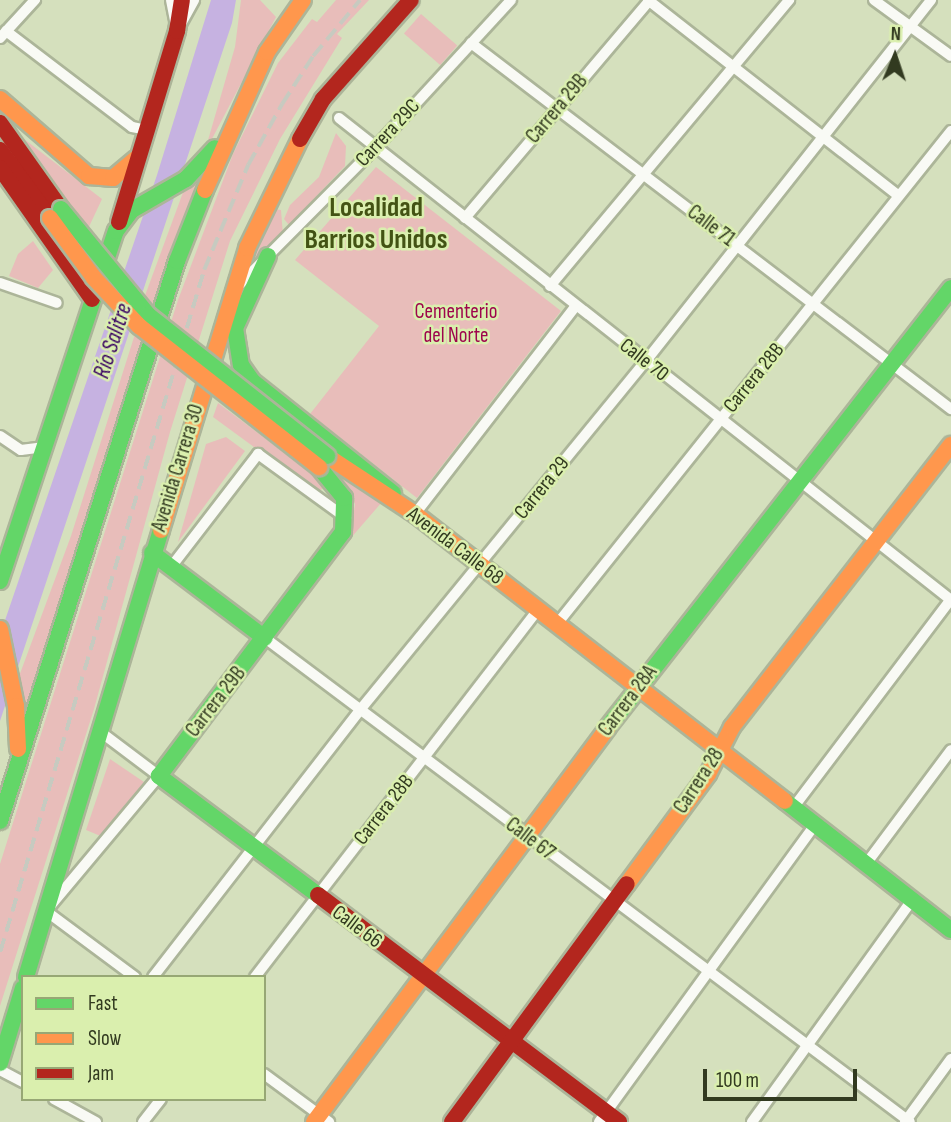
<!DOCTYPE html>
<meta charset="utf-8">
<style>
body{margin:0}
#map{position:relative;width:951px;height:1122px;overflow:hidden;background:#d5e0bd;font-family:"Sofia Sans Condensed",sans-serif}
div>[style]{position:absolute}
.green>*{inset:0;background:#e8bdba;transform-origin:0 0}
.water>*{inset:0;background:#c6b2e1}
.roads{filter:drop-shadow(2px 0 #acb599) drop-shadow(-2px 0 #acb599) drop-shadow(0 2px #acb599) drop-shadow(0 -2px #acb599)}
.street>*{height:10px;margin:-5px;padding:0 5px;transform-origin:5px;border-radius:5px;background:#f9faf5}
.fast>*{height:16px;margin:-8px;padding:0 8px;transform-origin:8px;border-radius:8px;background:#63d668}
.slow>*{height:16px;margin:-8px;padding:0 8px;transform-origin:8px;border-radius:8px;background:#ff974d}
.jam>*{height:16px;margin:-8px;padding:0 8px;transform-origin:8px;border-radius:8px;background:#b3261e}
.rail>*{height:3.5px;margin-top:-1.75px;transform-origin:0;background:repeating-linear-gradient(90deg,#c7cac0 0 14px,transparent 0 21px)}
.bridges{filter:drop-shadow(2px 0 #acb599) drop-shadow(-2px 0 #acb599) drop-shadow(0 2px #acb599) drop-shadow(0 -2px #acb599)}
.fast-bridge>*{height:16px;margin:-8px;padding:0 8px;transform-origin:8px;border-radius:8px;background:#63d668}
.slow-bridge>*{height:16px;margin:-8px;padding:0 8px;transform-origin:8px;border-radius:8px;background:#ff974d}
span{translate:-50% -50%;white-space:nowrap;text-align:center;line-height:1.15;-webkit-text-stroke:5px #daefae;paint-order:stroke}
.street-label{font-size:21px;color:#323a20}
.park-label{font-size:21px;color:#9e054d}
.water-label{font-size:23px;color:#390362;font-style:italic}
.district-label{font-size:28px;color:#435314;font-weight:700}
.legend{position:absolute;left:21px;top:975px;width:245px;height:126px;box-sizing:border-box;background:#daefae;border:2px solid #97a775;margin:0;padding:9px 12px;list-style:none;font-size:21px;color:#323a20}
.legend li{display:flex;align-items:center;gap:14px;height:35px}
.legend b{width:35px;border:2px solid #97a775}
.north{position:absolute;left:860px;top:21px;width:70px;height:70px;-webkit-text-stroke:5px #daefae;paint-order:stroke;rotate:2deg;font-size:19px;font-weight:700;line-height:28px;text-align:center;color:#323a20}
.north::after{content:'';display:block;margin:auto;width:24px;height:32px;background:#323a20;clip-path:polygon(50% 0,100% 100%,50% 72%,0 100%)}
.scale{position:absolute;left:703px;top:1069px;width:154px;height:32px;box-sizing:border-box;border:4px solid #323a20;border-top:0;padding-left:9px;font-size:21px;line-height:24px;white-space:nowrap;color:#323a20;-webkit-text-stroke:5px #daefae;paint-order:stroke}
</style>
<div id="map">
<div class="green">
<i style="clip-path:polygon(241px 0,260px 0,276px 17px,204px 154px,235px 47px)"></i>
<i style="clip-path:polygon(336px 0,369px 0,337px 34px,342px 38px,280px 139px,230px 241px,170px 432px,94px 709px,0 1006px,0 864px,178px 300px,233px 154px,278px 63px,312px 19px,317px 22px)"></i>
<i style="left:421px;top:14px;width:48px;height:26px;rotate:41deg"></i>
<i style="clip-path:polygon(15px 132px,102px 199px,87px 231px)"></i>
<i style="clip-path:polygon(336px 133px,346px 146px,345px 166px,289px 225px,284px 219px,290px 205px,319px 177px)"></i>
<i style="clip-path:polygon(376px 167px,561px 311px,417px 498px,310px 414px,379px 326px,295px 260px)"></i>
<i style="clip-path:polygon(200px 176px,152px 309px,143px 301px,185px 187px)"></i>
<i style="clip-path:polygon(273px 209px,281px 210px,283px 235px,249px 268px)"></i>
<i style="clip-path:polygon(33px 241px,53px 270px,38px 288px,9px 276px,18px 254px)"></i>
<i style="clip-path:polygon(135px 334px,143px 341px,25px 725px,18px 679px,71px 536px)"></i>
<i style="clip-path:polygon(218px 403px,327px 485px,317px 493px,213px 417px)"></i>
<i style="clip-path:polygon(226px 437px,245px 451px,178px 542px,206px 444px)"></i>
<i style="clip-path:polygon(340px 476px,382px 502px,350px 539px,355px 504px)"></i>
<i style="clip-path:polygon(110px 759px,144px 782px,103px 837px,86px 830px)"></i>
</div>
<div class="water">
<i style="clip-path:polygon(211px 0,236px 0,232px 23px,0 721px,0 635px,157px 175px)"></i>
</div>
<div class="roads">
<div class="street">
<i style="left:171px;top:0;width:21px;rotate:79deg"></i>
<i style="left:648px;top:0;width:318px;rotate:38deg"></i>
<i style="left:874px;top:0;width:95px;rotate:36deg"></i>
<i style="left:182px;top:22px;width:25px;rotate:-61deg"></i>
<i style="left:6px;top:31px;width:158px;rotate:37.3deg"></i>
<i style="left:132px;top:127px;width:15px;rotate:11deg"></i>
<i style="left:0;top:38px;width:52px;rotate:-47.4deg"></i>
<i style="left:471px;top:43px;width:604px;rotate:37.33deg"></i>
<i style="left:339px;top:118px;width:779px;rotate:38.22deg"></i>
<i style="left:465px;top:218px;width:286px;rotate:-49.7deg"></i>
<i style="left:0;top:283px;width:60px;rotate:19.3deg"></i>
<i style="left:240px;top:284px;width:192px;rotate:-45.2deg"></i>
<i style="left:375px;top:148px;width:201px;rotate:-47.4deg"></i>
<i style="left:550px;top:286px;width:373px;rotate:-50.1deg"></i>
<i style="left:0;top:436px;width:25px;rotate:34deg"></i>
<i style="left:21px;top:450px;width:26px;rotate:-7deg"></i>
<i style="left:415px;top:514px;width:263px;rotate:-52.3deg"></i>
<i style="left:171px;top:567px;width:143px;rotate:-52.4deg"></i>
<i style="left:258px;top:454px;width:109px;rotate:36deg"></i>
<i style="left:557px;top:624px;width:631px;rotate:-51.37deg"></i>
<i style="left:265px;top:638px;width:806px;rotate:36.88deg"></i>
<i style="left:98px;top:730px;width:76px;rotate:37deg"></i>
<i style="left:159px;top:776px;width:176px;rotate:129.9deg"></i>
<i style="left:46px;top:911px;width:111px;rotate:36.6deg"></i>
<i style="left:793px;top:808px;width:262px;rotate:-52.9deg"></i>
<i style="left:866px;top:864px;width:142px;rotate:-53.3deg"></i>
<i style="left:153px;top:977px;width:338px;rotate:-52.2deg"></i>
<i style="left:360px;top:710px;width:451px;rotate:-50.7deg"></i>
<i style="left:646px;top:361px;width:460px;rotate:-51.7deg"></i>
<i style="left:255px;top:977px;width:463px;rotate:-52.4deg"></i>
<i style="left:0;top:1070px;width:26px;rotate:28deg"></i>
<i style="left:264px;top:1074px;width:81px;rotate:36.4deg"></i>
<i style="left:54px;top:1099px;width:48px;rotate:28.7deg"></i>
<i style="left:143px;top:1122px;width:29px;rotate:-52deg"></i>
<i style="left:599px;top:1122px;width:367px;rotate:-54deg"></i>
<i style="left:752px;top:1122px;width:274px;rotate:-54.2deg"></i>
<i style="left:905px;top:1122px;width:78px;rotate:-53.9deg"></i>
</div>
<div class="fast">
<i style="left:268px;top:256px;width:79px;rotate:114.6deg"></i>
<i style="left:235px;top:328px;width:37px;rotate:81deg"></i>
<i style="left:241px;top:365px;width:19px;rotate:55deg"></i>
<i style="left:252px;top:381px;width:180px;rotate:38.5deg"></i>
<i style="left:152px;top:553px;width:141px;rotate:37deg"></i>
<i style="left:0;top:581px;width:369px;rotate:-71.7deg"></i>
<i style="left:116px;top:231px;width:26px;rotate:-53deg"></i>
<i style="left:132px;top:210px;width:62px;rotate:-29.9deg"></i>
<i style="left:186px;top:179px;width:42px;rotate:-46.9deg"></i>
<i style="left:608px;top:727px;width:557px;rotate:-52deg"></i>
<i style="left:785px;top:801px;width:210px;rotate:37.9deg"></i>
<i style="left:0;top:821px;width:587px;rotate:-72.46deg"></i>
<i style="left:177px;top:261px;width:76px;rotate:-68.5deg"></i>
<i style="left:318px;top:895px;width:199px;rotate:-143.2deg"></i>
<i style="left:159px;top:776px;width:306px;rotate:-53deg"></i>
<i style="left:343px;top:532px;width:34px;rotate:-88deg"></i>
<i style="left:344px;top:498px;width:40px;rotate:-129deg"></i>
<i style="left:26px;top:977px;width:467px;rotate:-73.2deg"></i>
<i style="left:0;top:1063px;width:78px;rotate:-73deg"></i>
</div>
<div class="slow">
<i style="left:0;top:99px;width:118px;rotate:40.9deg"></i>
<i style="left:89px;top:176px;width:24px;rotate:5deg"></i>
<i style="left:113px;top:178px;width:30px;rotate:-40deg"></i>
<i style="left:205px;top:190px;width:151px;rotate:-65.8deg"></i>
<i style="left:267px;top:52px;width:63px;rotate:-55.3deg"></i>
<i style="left:327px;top:456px;width:105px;rotate:33.4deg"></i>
<i style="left:415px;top:514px;width:468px;rotate:37.8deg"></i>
<i style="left:161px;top:530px;width:295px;rotate:-73deg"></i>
<i style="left:247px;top:248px;width:121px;rotate:-64.1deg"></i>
<i style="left:0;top:629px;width:79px;rotate:78.3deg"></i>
<i style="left:16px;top:706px;width:43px;rotate:87.3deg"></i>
<i style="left:627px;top:884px;width:137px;rotate:-53.6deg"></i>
<i style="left:708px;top:774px;width:53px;rotate:-62.9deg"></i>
<i style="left:732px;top:727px;width:357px;rotate:-52.2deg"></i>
<i style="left:314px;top:1122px;width:492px;rotate:-53.3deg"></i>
</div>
<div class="jam">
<i style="left:0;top:123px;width:105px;rotate:54.7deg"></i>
<i style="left:300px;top:139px;width:46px;rotate:-60.1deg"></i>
<i style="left:323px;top:99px;width:132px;rotate:-48.4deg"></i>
<i style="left:0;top:150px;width:84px;rotate:53.7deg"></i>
<i style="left:0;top:168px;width:160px;rotate:54.9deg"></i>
<i style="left:119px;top:222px;width:200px;rotate:-73.1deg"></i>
<i style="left:177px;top:31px;width:31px;rotate:-81deg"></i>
<i style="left:318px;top:895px;width:377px;rotate:37deg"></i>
<i style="left:452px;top:1122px;width:295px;rotate:-53.7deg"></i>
</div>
</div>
<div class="rail">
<i style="left:0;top:952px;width:712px;rotate:-73.35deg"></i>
<i style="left:204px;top:270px;width:114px;rotate:-67.3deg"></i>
<i style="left:248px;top:165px;width:70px;rotate:-60.9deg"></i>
<i style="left:282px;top:104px;width:57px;rotate:-57.1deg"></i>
<i style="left:313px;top:56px;width:73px;rotate:-50deg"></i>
</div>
<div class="bridges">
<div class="fast-bridge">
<i style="left:61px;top:209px;width:137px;rotate:50.6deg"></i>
<i style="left:148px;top:315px;width:228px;rotate:38.2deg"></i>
</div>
<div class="slow-bridge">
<i style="left:50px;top:218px;width:74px;rotate:53.7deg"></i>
<i style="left:94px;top:278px;width:66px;rotate:46.8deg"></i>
<i style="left:139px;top:326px;width:229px;rotate:38.1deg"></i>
</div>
</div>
<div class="street-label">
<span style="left:557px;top:109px;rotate:-50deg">Carrera 29B</span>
<span style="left:388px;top:133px;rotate:-47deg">Carrera 29C</span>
<span style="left:711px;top:226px;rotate:37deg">Calle 71</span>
<span style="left:644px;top:360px;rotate:38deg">Calle 70</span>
<span style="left:754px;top:378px;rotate:-51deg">Carrera 28B</span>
<span style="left:178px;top:468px;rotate:-73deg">Avenida Carrera 30</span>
<span style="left:542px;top:488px;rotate:-51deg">Carrera 29</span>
<span style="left:455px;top:546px;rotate:37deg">Avenida Calle 68</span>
<span style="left:628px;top:701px;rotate:-53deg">Carrera 28A</span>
<span style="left:216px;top:702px;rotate:-52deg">Carrera 29B</span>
<span style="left:699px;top:781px;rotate:-57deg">Carrera 28</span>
<span style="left:384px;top:810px;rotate:-52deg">Carrera 28B</span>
<span style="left:530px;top:839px;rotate:37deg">Calle 67</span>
<span style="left:357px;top:927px;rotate:37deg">Calle 66</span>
</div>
<div class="park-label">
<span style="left:456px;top:324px">Cementerio<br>del Norte</span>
</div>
<div class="water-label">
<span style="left:113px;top:341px;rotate:-72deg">Río Salitre</span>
</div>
<div class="district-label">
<span style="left:376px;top:224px">Localidad<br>Barrios Unidos</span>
</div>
<ul class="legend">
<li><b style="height:9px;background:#63d668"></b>Fast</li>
<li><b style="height:9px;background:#ff974d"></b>Slow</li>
<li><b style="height:9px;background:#b3261e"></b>Jam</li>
</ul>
<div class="north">N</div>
<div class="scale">100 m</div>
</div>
